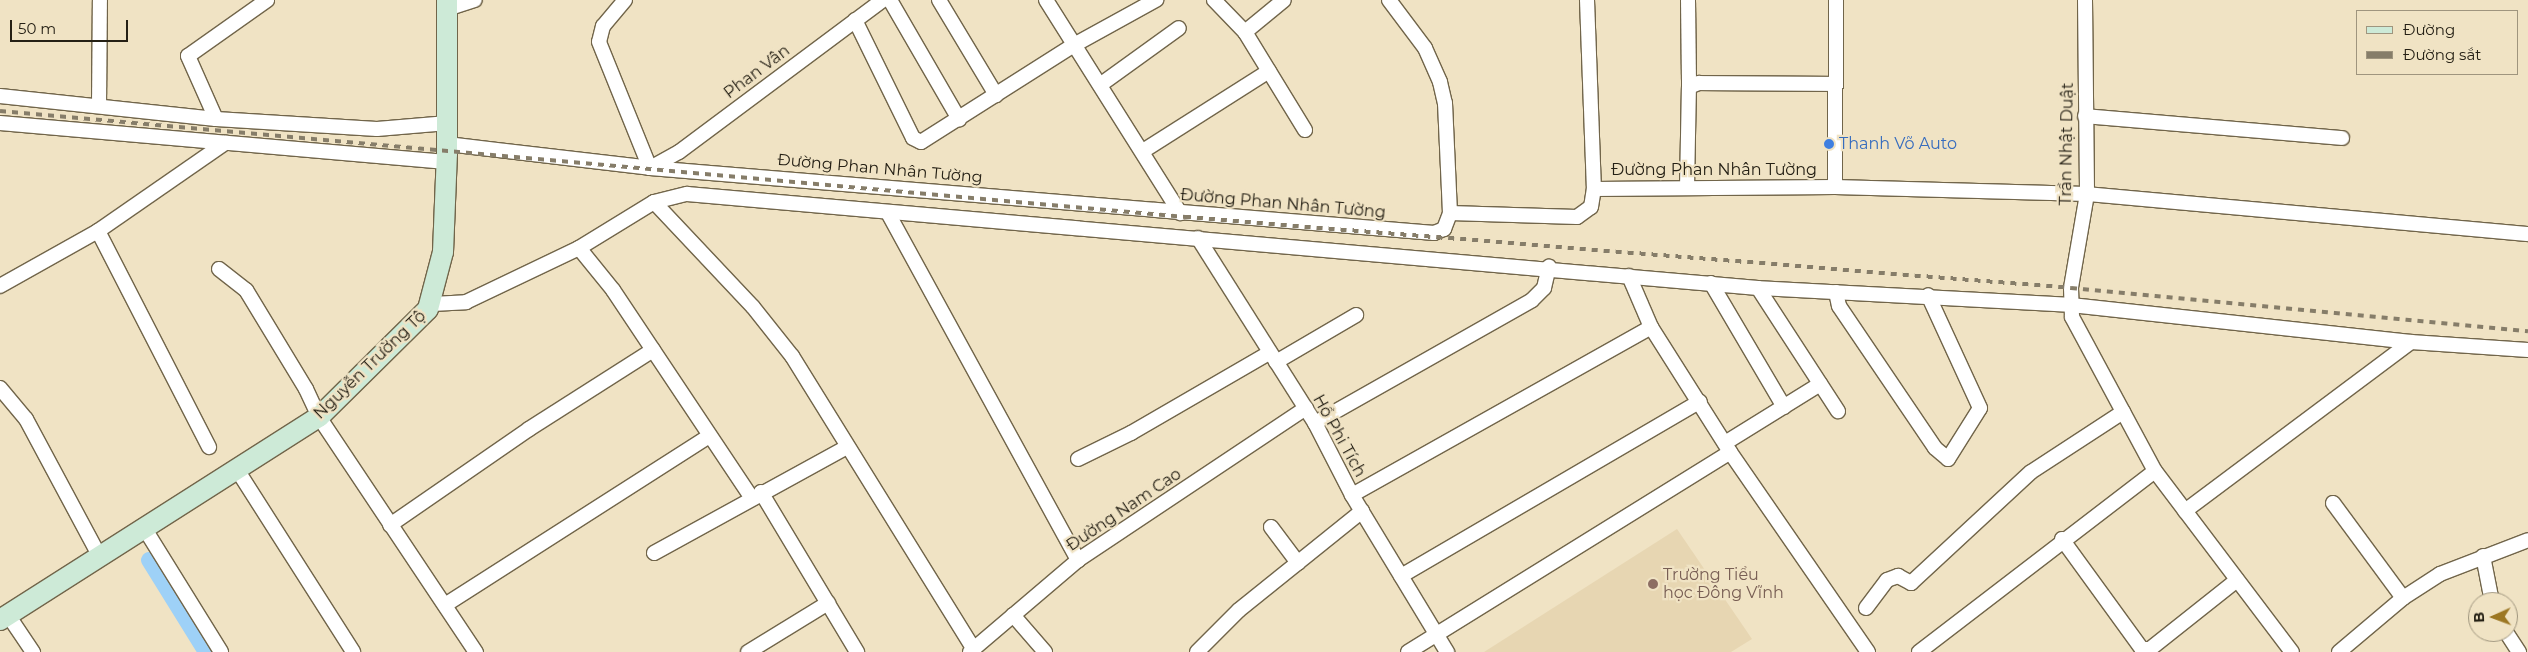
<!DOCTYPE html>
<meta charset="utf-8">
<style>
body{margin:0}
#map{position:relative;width:2528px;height:652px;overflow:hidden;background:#f0e3c4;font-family:Montserrat,sans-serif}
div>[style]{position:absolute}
.built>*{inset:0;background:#e7d6b2}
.canal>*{height:16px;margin:-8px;padding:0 8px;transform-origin:8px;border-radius:8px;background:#9ed1f7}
.roads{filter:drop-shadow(1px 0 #71654a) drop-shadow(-1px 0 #71654a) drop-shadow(0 1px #71654a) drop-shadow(0 -1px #71654a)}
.minor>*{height:14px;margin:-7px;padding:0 7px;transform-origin:7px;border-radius:7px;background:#fff}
.secondary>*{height:20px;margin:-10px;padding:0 10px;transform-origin:10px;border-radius:10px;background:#cdead7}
.rail>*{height:4px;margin-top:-2px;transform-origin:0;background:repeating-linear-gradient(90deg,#867d69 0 6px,transparent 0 12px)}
.dots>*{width:14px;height:14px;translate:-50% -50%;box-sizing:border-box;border:2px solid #f0e3c4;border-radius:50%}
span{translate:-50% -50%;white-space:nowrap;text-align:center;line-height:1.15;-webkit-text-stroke:4.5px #f0e3c4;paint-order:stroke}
.street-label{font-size:16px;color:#252015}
.shop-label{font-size:16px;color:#366cbe}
.left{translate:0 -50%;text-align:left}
.education-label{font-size:16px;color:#785e54}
.legend{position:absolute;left:2356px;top:10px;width:162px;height:65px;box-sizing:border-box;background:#f0e3c4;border:1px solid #9f957e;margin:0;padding:6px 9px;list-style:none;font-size:15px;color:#252015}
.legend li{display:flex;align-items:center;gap:10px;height:25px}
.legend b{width:25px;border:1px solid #9f957e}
.north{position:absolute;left:2468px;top:592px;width:50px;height:50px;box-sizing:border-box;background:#f0e3c4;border:1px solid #9f957e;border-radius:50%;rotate:268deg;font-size:14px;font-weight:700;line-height:20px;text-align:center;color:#252015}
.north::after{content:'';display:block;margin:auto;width:18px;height:22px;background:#9c7723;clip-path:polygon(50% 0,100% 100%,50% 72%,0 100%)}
.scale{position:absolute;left:10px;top:20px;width:118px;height:22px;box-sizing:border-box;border:2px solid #252015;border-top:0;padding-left:6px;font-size:15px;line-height:18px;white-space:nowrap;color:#252015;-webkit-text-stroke:4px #f0e3c4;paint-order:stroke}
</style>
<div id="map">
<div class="built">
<i style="clip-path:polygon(1677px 529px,1752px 639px,1731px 652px,1484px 652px)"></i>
</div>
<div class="canal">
<i style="left:149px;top:560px;width:108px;rotate:58.2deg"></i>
</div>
<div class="roads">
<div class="minor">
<i style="left:625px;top:0;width:34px;rotate:130deg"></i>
<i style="left:603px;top:26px;width:16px;rotate:104deg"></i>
<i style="left:599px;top:42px;width:136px;rotate:68deg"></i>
<i style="left:650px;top:168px;width:33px;rotate:-29deg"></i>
<i style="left:679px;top:152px;width:254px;rotate:-36.7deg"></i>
<i style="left:890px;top:0;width:138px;rotate:59.9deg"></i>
<i style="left:939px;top:0;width:111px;rotate:59deg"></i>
<i style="left:1046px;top:0;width:252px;rotate:57.8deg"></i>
<i style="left:1214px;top:0;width:45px;rotate:45.9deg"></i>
<i style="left:1245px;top:32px;width:115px;rotate:58.5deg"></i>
<i style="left:1389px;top:0;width:60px;rotate:53.1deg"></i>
<i style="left:1425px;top:48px;width:37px;rotate:66deg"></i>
<i style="left:1440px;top:82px;width:22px;rotate:77deg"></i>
<i style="left:1445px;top:103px;width:110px;rotate:87.4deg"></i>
<i style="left:1587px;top:0;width:189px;rotate:87.9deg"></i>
<i style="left:1688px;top:0;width:87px;rotate:89.3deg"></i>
<i style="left:2085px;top:0;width:194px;rotate:89.4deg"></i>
<i style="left:2087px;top:194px;width:95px;rotate:99.7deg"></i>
<i style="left:2071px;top:288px;width:29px;rotate:88deg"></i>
<i style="left:2072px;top:317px;width:175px;rotate:61.7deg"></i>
<i style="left:2155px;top:471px;width:227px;rotate:52.9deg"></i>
<i style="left:447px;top:9px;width:29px;rotate:-18deg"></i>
<i style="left:855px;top:20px;width:131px;rotate:63.8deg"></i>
<i style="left:913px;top:138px;width:9px;rotate:27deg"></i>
<i style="left:921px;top:142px;width:181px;rotate:-32.4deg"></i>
<i style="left:1074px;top:45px;width:94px;rotate:-28.8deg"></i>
<i style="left:1245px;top:32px;width:50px;rotate:-39.4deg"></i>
<i style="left:1100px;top:85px;width:97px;rotate:-35.8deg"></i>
<i style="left:0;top:96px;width:217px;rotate:6.1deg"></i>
<i style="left:216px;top:119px;width:161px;rotate:3.6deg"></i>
<i style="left:377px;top:129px;width:71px;rotate:-4.8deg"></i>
<i style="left:99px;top:106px;width:106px;rotate:-89.5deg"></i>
<i style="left:2085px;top:116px;width:258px;rotate:4.9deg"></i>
<i style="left:216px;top:119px;width:69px;rotate:-114deg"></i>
<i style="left:188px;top:56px;width:97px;rotate:-35.3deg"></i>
<i style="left:0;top:123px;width:448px;rotate:5deg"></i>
<i style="left:447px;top:144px;width:204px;rotate:6.7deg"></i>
<i style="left:650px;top:168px;width:787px;rotate:4.74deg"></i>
<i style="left:1434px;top:233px;width:11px;rotate:-22deg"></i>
<i style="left:1444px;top:229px;width:17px;rotate:-69deg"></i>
<i style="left:1450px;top:213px;width:127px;rotate:1.8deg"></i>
<i style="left:1577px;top:217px;width:17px;rotate:-36deg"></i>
<i style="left:1591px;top:207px;width:18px;rotate:-81deg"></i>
<i style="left:1594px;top:189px;width:241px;rotate:-0.5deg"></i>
<i style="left:1835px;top:187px;width:252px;rotate:1.6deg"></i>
<i style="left:2087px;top:194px;width:443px;rotate:5.2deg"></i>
<i style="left:1143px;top:151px;width:149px;rotate:-32.4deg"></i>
<i style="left:1835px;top:187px;width:187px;rotate:-89.7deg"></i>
<i style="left:1687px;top:188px;width:101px;rotate:-88.9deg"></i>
<i style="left:1689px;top:87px;width:11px;rotate:-22deg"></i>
<i style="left:1699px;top:83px;width:137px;rotate:0.4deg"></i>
<i style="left:654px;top:202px;width:144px;rotate:46.7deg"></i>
<i style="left:753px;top:307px;width:63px;rotate:51.5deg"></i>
<i style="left:792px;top:356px;width:345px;rotate:58.2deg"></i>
<i style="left:888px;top:213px;width:396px;rotate:61.3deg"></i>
<i style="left:98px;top:231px;width:243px;rotate:62.8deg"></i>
<i style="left:1198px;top:238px;width:219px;rotate:57.7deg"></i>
<i style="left:1315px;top:423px;width:81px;rotate:62.8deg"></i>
<i style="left:1352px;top:495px;width:184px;rotate:58.8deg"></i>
<i style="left:579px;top:248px;width:54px;rotate:51deg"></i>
<i style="left:613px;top:290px;width:249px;rotate:56.3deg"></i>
<i style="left:219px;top:269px;width:34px;rotate:38deg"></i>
<i style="left:246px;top:290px;width:116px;rotate:58.8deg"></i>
<i style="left:306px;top:389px;width:31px;rotate:65deg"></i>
<i style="left:319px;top:417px;width:283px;rotate:56.3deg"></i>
<i style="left:1629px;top:276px;width:56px;rotate:66.7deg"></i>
<i style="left:1711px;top:283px;width:144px;rotate:59.5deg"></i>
<i style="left:0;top:286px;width:112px;rotate:-29.3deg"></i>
<i style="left:98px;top:231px;width:155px;rotate:-34.7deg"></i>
<i style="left:1758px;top:288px;width:147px;rotate:57deg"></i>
<i style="left:1836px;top:292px;width:14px;rotate:78deg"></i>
<i style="left:1839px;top:306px;width:171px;rotate:55.9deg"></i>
<i style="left:1935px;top:448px;width:17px;rotate:40deg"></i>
<i style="left:1948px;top:459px;width:60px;rotate:-57.9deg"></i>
<i style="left:1980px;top:408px;width:124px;rotate:-114.7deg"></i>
<i style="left:432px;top:304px;width:34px;rotate:-3deg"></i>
<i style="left:466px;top:302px;width:125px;rotate:-25.5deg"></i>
<i style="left:579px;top:248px;width:88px;rotate:-31.5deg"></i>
<i style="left:654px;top:202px;width:34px;rotate:-14deg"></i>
<i style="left:687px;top:194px;width:1075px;rotate:5.02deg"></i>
<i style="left:1758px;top:288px;width:313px;rotate:3.1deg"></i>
<i style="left:2071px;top:305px;width:342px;rotate:6.2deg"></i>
<i style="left:2411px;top:342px;width:117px;rotate:3.9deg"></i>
<i style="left:1276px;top:362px;width:93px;rotate:-30.4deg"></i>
<i style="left:0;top:388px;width:40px;rotate:50deg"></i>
<i style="left:26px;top:419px;width:154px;rotate:61.8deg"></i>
<i style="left:1315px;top:423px;width:249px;rotate:-29.5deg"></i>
<i style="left:1532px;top:300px;width:17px;rotate:-45deg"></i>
<i style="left:1544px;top:288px;width:22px;rotate:-77deg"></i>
<i style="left:1725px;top:443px;width:112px;rotate:-31.8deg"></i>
<i style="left:1078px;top:459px;width:59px;rotate:-26.1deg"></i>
<i style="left:1131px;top:433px;width:160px;rotate:-30.1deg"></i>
<i style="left:236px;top:468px;width:218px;rotate:57.5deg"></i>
<i style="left:761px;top:492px;width:187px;rotate:59deg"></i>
<i style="left:1352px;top:495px;width:343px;rotate:-29.3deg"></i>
<i style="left:1651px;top:327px;width:148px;rotate:57.7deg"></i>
<i style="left:1730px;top:452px;width:243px;rotate:55.4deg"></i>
<i style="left:2333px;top:503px;width:118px;rotate:53.6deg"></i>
<i style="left:2185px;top:511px;width:282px;rotate:-36.8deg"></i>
<i style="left:390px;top:525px;width:169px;rotate:-34.6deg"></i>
<i style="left:529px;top:429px;width:147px;rotate:-32.5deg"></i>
<i style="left:143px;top:526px;width:148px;rotate:58.2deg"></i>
<i style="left:1271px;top:527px;width:45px;rotate:53.1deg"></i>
<i style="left:2062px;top:539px;width:136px;rotate:54deg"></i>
<i style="left:2142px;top:649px;width:8px"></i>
<i style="left:2150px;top:649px;width:111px;rotate:-38.4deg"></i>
<i style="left:654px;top:553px;width:220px;rotate:-28.8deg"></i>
<i style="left:2483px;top:556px;width:47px;rotate:78.9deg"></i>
<i style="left:1401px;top:576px;width:346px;rotate:-30.3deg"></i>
<i style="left:445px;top:605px;width:313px;rotate:-32.6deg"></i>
<i style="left:1866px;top:608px;width:35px;rotate:-53deg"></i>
<i style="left:1887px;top:580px;width:12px;rotate:-20deg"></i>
<i style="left:1898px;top:576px;width:15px;rotate:28deg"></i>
<i style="left:1911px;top:583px;width:163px;rotate:-42.8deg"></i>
<i style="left:2031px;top:472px;width:110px;rotate:-33.1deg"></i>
<i style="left:8px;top:615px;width:45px;rotate:56deg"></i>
<i style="left:1013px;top:615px;width:49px;rotate:49.1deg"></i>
<i style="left:2506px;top:632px;width:24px;rotate:57deg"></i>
<i style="left:748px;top:652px;width:94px;rotate:-31.5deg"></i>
<i style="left:970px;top:652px;width:142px;rotate:-40.4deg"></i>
<i style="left:1078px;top:560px;width:274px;rotate:-33.7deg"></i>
<i style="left:1197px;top:652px;width:59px;rotate:-45deg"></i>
<i style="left:1239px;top:610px;width:158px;rotate:-38.8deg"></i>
<i style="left:1408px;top:652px;width:379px;rotate:-31.8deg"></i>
<i style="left:1919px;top:652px;width:297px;rotate:-37.5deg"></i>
<i style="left:2339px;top:652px;width:84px;rotate:-40.2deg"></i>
<i style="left:2403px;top:598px;width:44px;rotate:-33deg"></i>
<i style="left:2440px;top:574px;width:94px;rotate:-21.1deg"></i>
</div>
<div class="secondary">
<i style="left:0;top:620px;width:378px;rotate:-32.5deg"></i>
<i style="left:319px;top:417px;width:153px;rotate:-44.7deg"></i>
<i style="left:428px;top:309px;width:59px;rotate:-75.3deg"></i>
<i style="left:443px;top:252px;width:99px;rotate:-87.7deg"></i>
<i style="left:447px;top:153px;width:153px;rotate:-90deg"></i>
</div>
</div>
<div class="rail">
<i style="left:0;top:111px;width:1190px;rotate:5.11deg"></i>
<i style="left:1185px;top:217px;width:889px;rotate:4.58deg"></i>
<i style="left:2071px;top:288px;width:459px;rotate:5.4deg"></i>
</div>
<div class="dots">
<i style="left:1829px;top:144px;background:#3f7fe0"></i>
<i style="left:1653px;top:584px;background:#8d6e63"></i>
</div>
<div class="street-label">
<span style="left:757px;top:72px;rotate:-37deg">Phan Vân</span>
<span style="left:2067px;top:144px;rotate:-89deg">Trần Nhật Duật</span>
<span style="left:880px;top:169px;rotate:5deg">Đường Phan Nhân Tường</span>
<span style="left:1714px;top:170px">Đường Phan Nhân Tường</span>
<span style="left:1283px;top:204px;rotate:5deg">Đường Phan Nhân Tường</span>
<span style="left:370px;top:365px;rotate:-44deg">Nguyễn Trường Tộ</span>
<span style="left:1339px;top:436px;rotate:61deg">Hồ Phi Tích</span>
<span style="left:1124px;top:510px;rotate:-34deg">Đường Nam Cao</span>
</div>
<div class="shop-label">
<span class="left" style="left:1839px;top:144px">Thanh Võ Auto</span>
</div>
<div class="education-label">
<span class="left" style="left:1663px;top:584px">Trường Tiểu<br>học Đông Vĩnh</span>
</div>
<ul class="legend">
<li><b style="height:6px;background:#cdead7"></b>Đường</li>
<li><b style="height:6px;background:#867d69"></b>Đường sắt</li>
</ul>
<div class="north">B</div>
<div class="scale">50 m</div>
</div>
